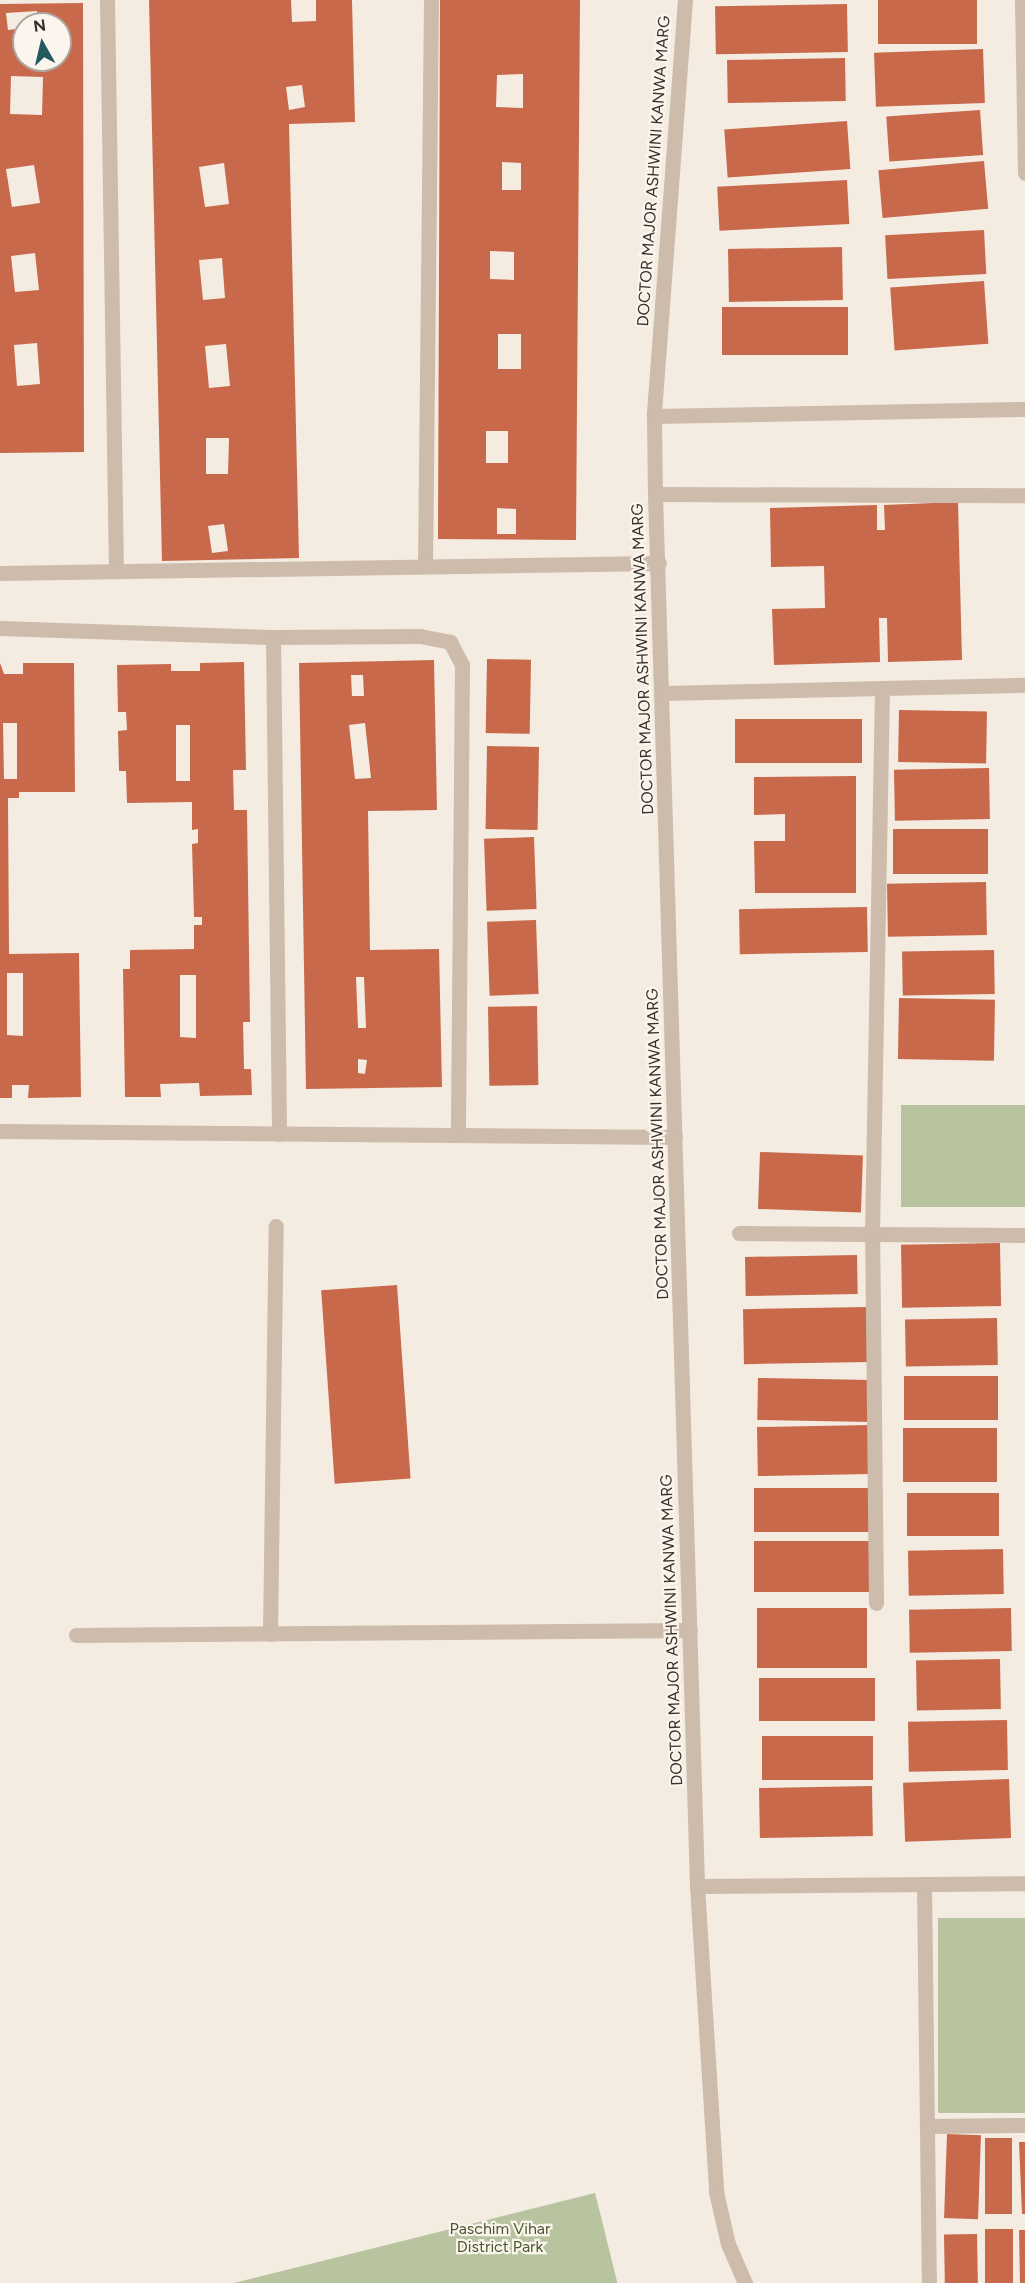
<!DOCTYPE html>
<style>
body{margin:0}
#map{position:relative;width:1025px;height:2283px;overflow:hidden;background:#f4ebe1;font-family:Figtree,sans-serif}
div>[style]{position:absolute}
.green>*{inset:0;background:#b8c4a0;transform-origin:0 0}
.building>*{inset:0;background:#c8694b;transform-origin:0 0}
.lane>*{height:15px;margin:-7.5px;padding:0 7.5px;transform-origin:7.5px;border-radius:7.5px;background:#cdbbac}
.street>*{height:15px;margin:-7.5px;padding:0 7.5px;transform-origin:7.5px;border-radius:7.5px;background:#cdbbac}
span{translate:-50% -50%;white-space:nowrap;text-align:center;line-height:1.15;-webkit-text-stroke:4.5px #fbf5ee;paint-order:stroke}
.street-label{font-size:16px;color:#3b302b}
.park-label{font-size:16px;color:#4a5a2e}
.north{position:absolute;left:12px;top:12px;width:60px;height:60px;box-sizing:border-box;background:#fbf5ee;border:2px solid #aea6a0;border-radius:50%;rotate:352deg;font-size:16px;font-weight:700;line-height:24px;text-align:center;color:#3b302b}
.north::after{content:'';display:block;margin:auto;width:21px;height:27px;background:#1f5a5e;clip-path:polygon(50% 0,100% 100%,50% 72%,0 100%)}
</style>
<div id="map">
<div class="green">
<i style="left:901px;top:1105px;width:124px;height:102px"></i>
<i style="left:1025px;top:1918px;width:195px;height:87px;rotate:90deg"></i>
<i style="left:595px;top:2193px;width:93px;height:595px;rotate:76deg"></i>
</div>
<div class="building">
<i style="clip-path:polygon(evenodd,149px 0,291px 0,292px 22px,316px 21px,316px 0,352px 0,355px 122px,289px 124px,299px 558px,162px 561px,149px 0,302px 85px,305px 107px,289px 110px,286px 87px,302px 85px,149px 0,224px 163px,229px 204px,205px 207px,199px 167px,224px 163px,149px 0,222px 258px,225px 298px,203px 300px,199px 260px,222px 258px,149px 0,226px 344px,230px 386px,209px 388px,205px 346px,226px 344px,149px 0,206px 438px,229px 438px,228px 474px,206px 474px,206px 438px,149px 0,224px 524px,228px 551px,212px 553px,208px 526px,224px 524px)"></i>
<i style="clip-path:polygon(evenodd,440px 0,580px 0,576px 540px,438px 539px,440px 0,523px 74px,523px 108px,496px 107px,497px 75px,523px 74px,440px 0,502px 162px,521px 163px,521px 190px,502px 190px,502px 162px,440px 0,490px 251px,514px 252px,514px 280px,490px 279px,490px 251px,440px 0,498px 334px,521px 334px,521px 369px,498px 369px,498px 334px,440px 0,486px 431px,508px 431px,508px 463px,486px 463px,486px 431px,440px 0,497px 508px,516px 509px,516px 534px,497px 534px,497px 508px)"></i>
<i style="left:878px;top:0;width:99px;height:44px"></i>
<i style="clip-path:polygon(evenodd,83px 3px,84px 452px,0 453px,0 4px,83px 3px,37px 11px,38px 24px,60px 24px,60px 60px,24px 60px,24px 28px,8px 30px,6px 13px,37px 11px,83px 3px,11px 76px,43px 77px,42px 115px,10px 114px,11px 76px,83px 3px,34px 165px,40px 203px,12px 207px,6px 169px,34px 165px,83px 3px,35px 253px,39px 290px,15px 292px,11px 256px,35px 253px,83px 3px,37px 343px,40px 384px,17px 386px,14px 345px,37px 343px)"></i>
<i style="left:847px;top:4px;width:48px;height:132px;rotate:89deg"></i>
<i style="left:983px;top:49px;width:54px;height:109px;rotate:88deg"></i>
<i style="left:845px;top:58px;width:43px;height:118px;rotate:89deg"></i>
<i style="left:980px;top:110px;width:45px;height:94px;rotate:86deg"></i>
<i style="left:847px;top:121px;width:48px;height:123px;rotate:86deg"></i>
<i style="left:984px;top:161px;width:48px;height:106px;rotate:85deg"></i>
<i style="left:847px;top:180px;width:44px;height:130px;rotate:87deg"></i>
<i style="left:984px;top:230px;width:44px;height:99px;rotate:87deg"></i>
<i style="left:842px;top:247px;width:53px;height:114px;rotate:89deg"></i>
<i style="left:984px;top:281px;width:63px;height:94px;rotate:86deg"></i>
<i style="left:722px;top:307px;width:126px;height:48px"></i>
<i style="clip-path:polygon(958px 502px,962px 660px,888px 662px,887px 618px,879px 618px,880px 662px,774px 665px,772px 609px,825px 608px,824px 566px,771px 567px,770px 508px,877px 505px,877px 530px,885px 530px,884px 505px)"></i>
<i style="left:487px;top:659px;width:44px;height:74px;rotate:1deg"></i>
<i style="clip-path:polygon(evenodd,434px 660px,437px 810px,368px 811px,370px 950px,439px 949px,442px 1087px,306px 1089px,299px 663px,434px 660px,351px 675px,363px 675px,364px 696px,352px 696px,351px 675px,434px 660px,365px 723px,371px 778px,355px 779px,349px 725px,365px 723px,434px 660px,356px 977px,364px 977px,366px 1028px,358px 1028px,356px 977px,434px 660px,358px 1059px,367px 1060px,365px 1074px,358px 1073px,358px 1059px)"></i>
<i style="clip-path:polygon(evenodd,244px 662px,246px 770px,233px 770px,234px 810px,247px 810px,250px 1022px,243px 1022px,244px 1069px,251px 1069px,252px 1095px,200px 1096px,199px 1083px,160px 1084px,161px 1097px,125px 1097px,123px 969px,130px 969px,130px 950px,194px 949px,194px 925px,202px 925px,202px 917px,194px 917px,192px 844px,198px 843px,198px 829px,192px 830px,192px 802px,127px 803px,126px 771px,119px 771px,118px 731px,127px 730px,126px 712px,118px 712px,117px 665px,171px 664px,171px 671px,200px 671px,200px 663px,244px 662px,176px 725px,190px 725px,190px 781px,176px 781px,176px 725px,244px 662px,180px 975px,196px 975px,196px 1038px,180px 1037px,180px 975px)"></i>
<i style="clip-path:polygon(evenodd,0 663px,4px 674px,23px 674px,23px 663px,74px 663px,75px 792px,19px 792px,19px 798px,8px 798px,9px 954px,79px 953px,81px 1097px,28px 1098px,29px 1085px,12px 1085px,12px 1098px,0 1098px,0 663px,3px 723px,17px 723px,17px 779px,4px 779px,3px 723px,0 663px,7px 973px,23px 973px,23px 1036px,7px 1035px,7px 973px)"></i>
<i style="left:899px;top:710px;width:88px;height:52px;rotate:1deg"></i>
<i style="left:862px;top:719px;width:44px;height:127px;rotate:90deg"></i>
<i style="left:487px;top:746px;width:52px;height:83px;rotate:1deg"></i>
<i style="left:989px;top:768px;width:51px;height:95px;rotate:89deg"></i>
<i style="clip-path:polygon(856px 776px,856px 893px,755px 893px,754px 841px,785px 841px,785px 814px,754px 815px,754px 777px)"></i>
<i style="left:988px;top:829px;width:45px;height:95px;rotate:90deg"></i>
<i style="left:534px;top:837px;width:72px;height:50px;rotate:88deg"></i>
<i style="left:986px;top:882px;width:53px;height:99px;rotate:89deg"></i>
<i style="left:867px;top:907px;width:45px;height:128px;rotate:89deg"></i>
<i style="left:536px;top:920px;width:74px;height:49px;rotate:88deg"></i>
<i style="left:994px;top:950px;width:44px;height:92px;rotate:89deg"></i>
<i style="left:899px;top:998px;width:96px;height:61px;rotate:1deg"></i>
<i style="left:537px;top:1006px;width:79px;height:49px;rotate:89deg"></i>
<i style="left:760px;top:1152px;width:103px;height:57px;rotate:2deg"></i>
<i style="left:1000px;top:1243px;width:63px;height:99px;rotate:89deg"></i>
<i style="left:857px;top:1255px;width:39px;height:112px;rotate:89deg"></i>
<i style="left:397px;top:1285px;width:194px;height:76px;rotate:86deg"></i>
<i style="left:867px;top:1307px;width:55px;height:124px;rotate:89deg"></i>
<i style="left:997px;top:1318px;width:47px;height:92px;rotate:89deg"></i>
<i style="left:998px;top:1376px;width:44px;height:94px;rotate:90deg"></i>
<i style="left:758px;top:1378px;width:113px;height:42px;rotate:1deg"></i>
<i style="left:871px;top:1425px;width:49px;height:114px;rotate:89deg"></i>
<i style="left:997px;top:1428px;width:54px;height:94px;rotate:90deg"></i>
<i style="left:754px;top:1488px;width:117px;height:44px"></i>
<i style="left:999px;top:1493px;width:43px;height:92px;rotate:90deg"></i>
<i style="left:754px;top:1541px;width:117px;height:51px"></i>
<i style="left:1003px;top:1549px;width:45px;height:95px;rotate:89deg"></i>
<i style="left:757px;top:1608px;width:110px;height:60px"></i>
<i style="left:1011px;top:1608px;width:43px;height:102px;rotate:89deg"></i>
<i style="left:1000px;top:1659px;width:50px;height:84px;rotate:89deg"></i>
<i style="left:875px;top:1678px;width:43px;height:116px;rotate:90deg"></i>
<i style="left:1007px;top:1720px;width:50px;height:99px;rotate:89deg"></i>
<i style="left:762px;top:1736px;width:111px;height:44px"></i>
<i style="left:1009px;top:1779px;width:59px;height:106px;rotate:88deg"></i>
<i style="left:872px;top:1786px;width:50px;height:113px;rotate:89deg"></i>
<i style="left:947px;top:2134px;width:34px;height:84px;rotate:2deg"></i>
<i style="left:985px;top:2138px;width:27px;height:76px"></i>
<i style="clip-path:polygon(1019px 2142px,1025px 2142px,1025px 2214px,1022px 2214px)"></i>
<i style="left:985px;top:2229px;width:28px;height:54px"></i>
<i style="clip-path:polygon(1019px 2230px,1025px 2230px,1025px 2283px,1020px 2283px)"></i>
<i style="left:977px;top:2234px;width:49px;height:33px;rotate:89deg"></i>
</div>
<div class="lane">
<i style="left:270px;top:1634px;width:408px;rotate:-89.2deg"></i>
<i style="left:76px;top:1635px;width:614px;rotate:-0.47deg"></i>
</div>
<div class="street">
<i style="left:107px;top:0;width:571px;rotate:89.1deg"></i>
<i style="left:685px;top:0;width:417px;rotate:94.3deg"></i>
<i style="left:654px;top:416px;width:78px;rotate:89.3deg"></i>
<i style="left:655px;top:494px;width:1393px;rotate:88.27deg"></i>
<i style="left:697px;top:1886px;width:307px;rotate:86.4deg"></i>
<i style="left:716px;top:2192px;width:53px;rotate:77deg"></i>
<i style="left:728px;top:2244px;width:43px;rotate:66.4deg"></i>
<i style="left:1022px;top:0;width:173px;rotate:89deg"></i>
<i style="left:654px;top:416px;width:371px;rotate:-1.1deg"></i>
<i style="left:655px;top:494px;width:370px;rotate:0.2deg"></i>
<i style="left:425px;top:566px;width:566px;rotate:-89.39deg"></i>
<i style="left:0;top:573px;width:659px;rotate:-0.87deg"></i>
<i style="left:0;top:628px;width:273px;rotate:1.9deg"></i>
<i style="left:273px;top:637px;width:147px;rotate:-0.4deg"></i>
<i style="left:420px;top:636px;width:31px;rotate:11deg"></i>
<i style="left:450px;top:642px;width:26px;rotate:62deg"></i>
<i style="left:462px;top:665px;width:470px;rotate:90.5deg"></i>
<i style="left:273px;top:637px;width:497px;rotate:89.3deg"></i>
<i style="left:663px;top:693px;width:362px;rotate:-1.3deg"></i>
<i style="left:0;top:1131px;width:675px;rotate:0.51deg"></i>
<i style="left:739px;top:1233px;width:286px;rotate:0.4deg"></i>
<i style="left:876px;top:1603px;width:369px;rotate:-90.6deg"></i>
<i style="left:872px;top:1234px;width:546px;rotate:-88.95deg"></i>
<i style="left:924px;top:1884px;width:399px;rotate:89.3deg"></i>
<i style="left:697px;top:1886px;width:328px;rotate:-0.5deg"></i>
<i style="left:927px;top:2126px;width:98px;rotate:-0.6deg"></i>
</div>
<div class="street-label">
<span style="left:654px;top:171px;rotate:-86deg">DOCTOR MAJOR ASHWINI KANWA MARG</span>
<span style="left:643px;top:659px;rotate:-92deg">DOCTOR MAJOR ASHWINI KANWA MARG</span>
<span style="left:658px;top:1144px;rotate:-92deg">DOCTOR MAJOR ASHWINI KANWA MARG</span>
<span style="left:672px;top:1630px;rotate:-92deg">DOCTOR MAJOR ASHWINI KANWA MARG</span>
</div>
<div class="park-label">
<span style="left:500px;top:2238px">Paschim Vihar<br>District Park</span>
</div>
<div class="north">N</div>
</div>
